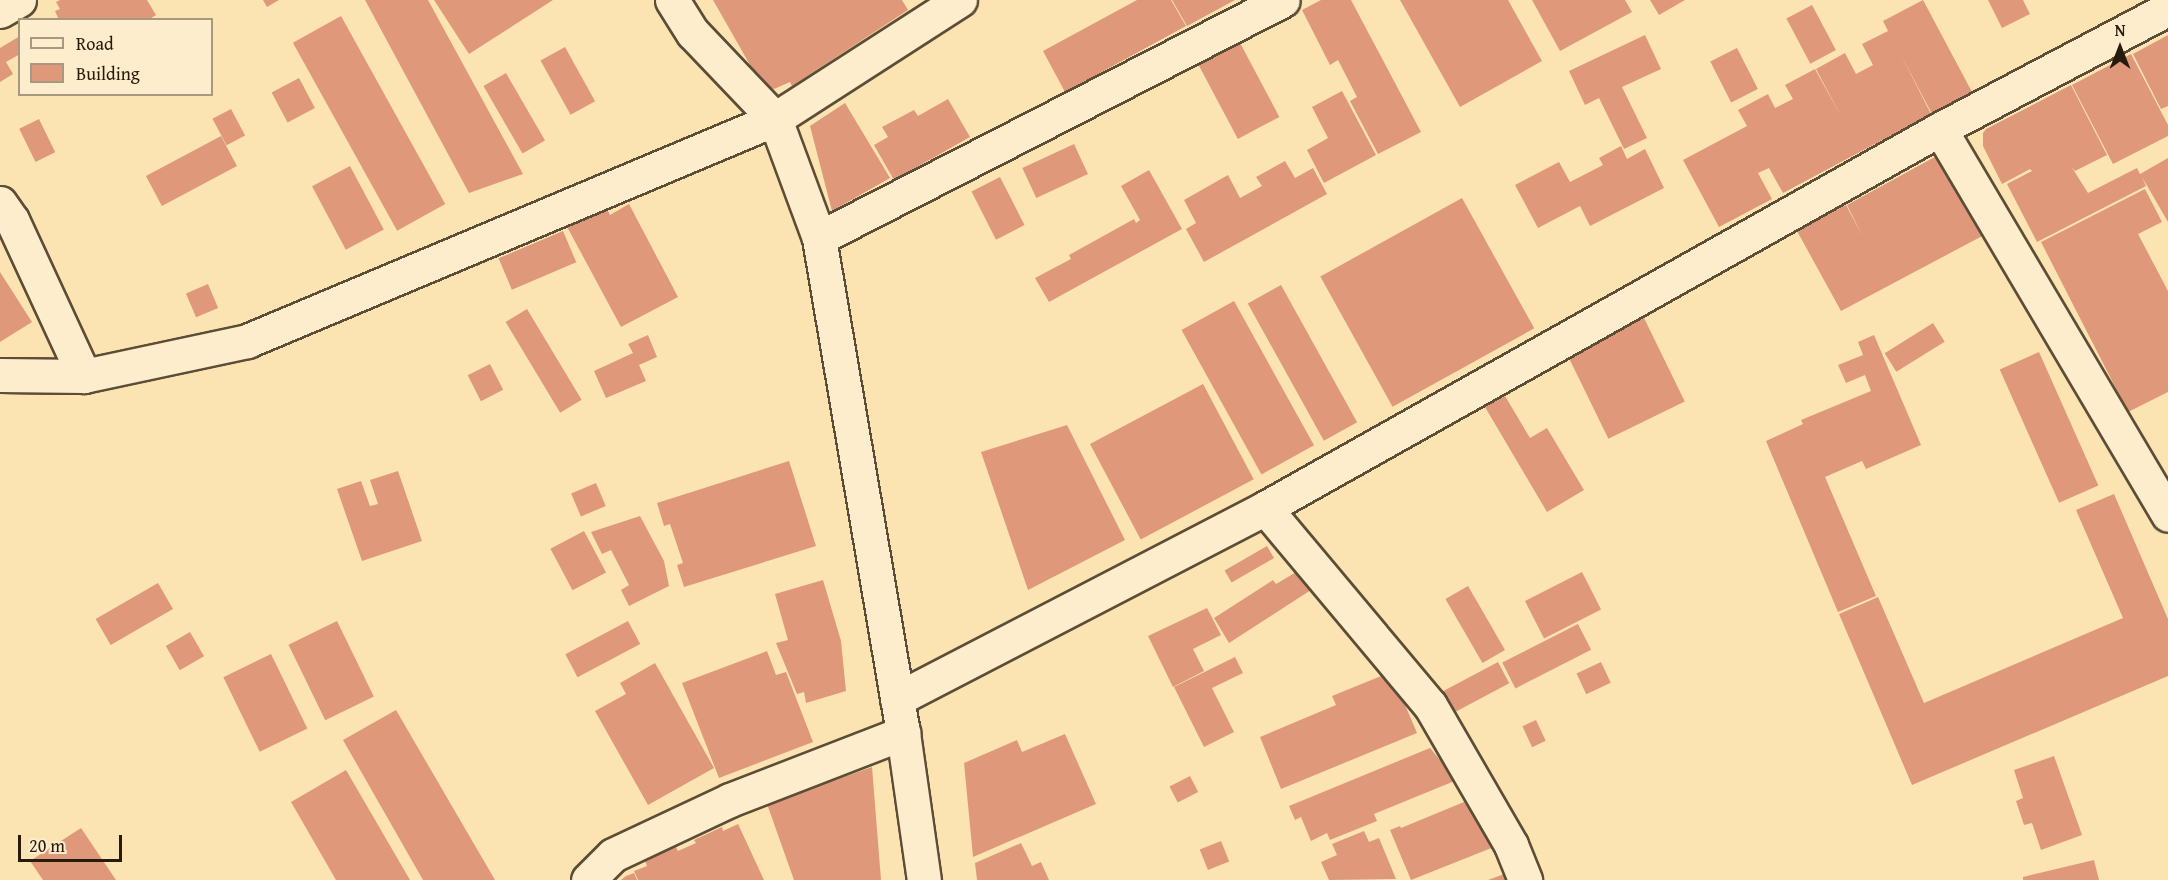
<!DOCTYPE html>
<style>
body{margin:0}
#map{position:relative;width:2168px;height:880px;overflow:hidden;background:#fce3b2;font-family:"Gentium Book Plus",serif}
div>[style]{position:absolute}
.building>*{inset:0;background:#e0987a;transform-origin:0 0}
.roads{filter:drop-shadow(2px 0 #5c4d36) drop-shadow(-2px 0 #5c4d36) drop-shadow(0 2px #5c4d36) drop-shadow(0 -2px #5c4d36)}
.minor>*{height:33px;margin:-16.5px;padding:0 16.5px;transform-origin:16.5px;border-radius:16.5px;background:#fdedcd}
span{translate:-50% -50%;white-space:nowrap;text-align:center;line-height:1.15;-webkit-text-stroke:4.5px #fdedcd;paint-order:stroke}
.legend{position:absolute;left:18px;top:18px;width:195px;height:78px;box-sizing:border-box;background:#fdedcd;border:2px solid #a79980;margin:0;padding:8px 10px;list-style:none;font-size:18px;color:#271b0c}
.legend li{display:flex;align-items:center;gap:12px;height:30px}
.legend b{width:30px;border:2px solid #a79980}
.north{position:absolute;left:2090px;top:18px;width:60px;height:60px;-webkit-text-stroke:4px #fdedcd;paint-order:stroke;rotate:0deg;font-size:16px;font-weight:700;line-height:24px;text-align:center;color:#271b0c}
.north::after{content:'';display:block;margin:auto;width:21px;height:27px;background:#271b0c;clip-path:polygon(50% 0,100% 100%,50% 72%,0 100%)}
.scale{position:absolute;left:18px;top:835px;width:104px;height:27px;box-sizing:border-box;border:3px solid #271b0c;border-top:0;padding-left:8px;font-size:18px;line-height:21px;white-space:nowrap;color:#271b0c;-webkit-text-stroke:4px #fdedcd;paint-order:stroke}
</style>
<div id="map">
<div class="building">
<i style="clip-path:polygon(60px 0,147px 0,156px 15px,148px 20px,59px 20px,55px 11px,60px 9px,56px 2px)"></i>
<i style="clip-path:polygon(263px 0,279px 0,267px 7px)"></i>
<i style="clip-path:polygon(365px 0,428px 0,523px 174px,469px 193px)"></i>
<i style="clip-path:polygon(434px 0,553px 0,469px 54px)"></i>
<i style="clip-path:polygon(713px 0,902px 0,908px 10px,792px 86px,790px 82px,774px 89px,765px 85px,761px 78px,758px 79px)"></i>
<i style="clip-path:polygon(1137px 0,1171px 0,1186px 26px,1065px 92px,1043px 51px)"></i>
<i style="clip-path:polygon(1172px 0,1235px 0,1187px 26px)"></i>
<i style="clip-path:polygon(1321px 0,1351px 0,1421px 132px,1378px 154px,1350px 101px,1357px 97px,1338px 60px,1330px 65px,1302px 10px)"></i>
<i style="clip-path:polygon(1400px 0,1508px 0,1542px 61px,1460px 107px)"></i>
<i style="clip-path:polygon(1532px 0,1625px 0,1632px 12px,1560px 51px)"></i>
<i style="clip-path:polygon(1650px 0,1685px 0,1659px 15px)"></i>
<i style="clip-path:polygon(1923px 0,1972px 92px,1932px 114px,1900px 53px,1931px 114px,1783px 193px,1769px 168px,1758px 173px,1772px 199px,1719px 227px,1683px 160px,1747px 126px,1738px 110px,1768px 94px,1775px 108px,1793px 99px,1785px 85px,1815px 69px,1842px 118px,1816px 69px,1845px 53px,1856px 74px,1873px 65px,1862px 44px,1888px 31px,1883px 21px)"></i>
<i style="clip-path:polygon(1988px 0,2023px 0,2030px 14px,2002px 28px)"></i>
<i style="left:1812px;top:5px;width:51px;height:29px;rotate:62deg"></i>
<i style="left:341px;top:16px;width:215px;height:55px;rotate:61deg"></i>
<i style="clip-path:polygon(1645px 35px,1661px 69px,1622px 87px,1647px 138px,1624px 149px,1599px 98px,1585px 105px,1569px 71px)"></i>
<i style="clip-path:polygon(2168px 35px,2168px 106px,2161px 109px,2133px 54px)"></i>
<i style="clip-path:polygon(20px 36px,20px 54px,6px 62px,13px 74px,0 82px,0 48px)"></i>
<i style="left:1239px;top:41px;width:86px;height:47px;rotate:62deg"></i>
<i style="left:565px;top:47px;width:62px;height:28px;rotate:61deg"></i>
<i style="left:1737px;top:48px;width:46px;height:30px;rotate:63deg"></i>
<i style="clip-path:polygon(2131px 54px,2168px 125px,2168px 136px,2113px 164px,2072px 85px)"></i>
<i style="left:506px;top:73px;width:78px;height:26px;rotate:60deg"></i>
<i style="left:299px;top:78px;width:34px;height:31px;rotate:62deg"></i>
<i style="clip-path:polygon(2071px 85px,2107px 155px,2075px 171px,2071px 166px,2088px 193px,2137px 168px,2140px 174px,2168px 158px,2168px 222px,2142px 177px,2146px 186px,2037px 242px,2007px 184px,2032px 171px,2030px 169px,2002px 184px,1983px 146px,1983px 133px,1986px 129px)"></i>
<i style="clip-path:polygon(1342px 91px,1376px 155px,1324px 183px,1307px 150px,1328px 138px,1312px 107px)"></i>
<i style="clip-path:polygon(948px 99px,970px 137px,894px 180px,874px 145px,888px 137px,882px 127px,914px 110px,918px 116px)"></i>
<i style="clip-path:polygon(845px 103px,890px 178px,832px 211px,810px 126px)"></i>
<i style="left:231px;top:109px;width:30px;height:21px;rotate:62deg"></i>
<i style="left:39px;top:119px;width:37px;height:22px;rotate:64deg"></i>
<i style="left:221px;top:136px;width:34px;height:85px;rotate:62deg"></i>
<i style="left:1074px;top:144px;width:33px;height:57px;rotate:65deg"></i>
<i style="clip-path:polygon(1621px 146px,1627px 159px,1645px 149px,1664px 188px,1590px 226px,1580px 206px,1538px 228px,1515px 185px,1559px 162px,1570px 182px,1603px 165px,1599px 158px)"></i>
<i style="clip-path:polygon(1942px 153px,1986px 234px,1841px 311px,1797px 231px,1846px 205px,1863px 237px,1847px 205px)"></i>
<i style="clip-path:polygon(1285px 161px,1295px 178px,1313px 168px,1327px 194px,1204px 262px,1186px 229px,1196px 223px,1184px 200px,1228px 175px,1240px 198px,1262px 186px,1256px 177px)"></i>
<i style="left:350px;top:166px;width:72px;height:43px;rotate:62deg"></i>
<i style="clip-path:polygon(1149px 170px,1182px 229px,1049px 302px,1035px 278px,1071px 259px,1069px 255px,1134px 219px,1136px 223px,1140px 220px,1121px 186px)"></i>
<i style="left:1000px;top:177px;width:54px;height:32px;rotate:63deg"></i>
<i style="clip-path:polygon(2145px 189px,2162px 222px,2138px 234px,2168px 291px,2168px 392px,2128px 412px,2041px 242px)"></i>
<i style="left:1462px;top:198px;width:149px;height:162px;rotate:61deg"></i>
<i style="clip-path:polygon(604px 203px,610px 215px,629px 204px,678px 297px,621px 327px,565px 223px)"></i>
<i style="left:563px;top:231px;width:34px;height:70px;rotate:67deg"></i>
<i style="clip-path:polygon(0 272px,32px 322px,0 342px)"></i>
<i style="left:208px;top:284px;width:26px;height:24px;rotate:67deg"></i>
<i style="left:1281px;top:285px;width:157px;height:38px;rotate:61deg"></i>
<i style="left:1234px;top:301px;width:165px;height:60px;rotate:61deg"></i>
<i style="left:527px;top:309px;width:106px;height:25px;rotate:59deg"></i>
<i style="left:1644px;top:318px;width:93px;height:85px;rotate:64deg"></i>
<i style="left:1933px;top:323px;width:22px;height:57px;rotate:58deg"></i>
<i style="clip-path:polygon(648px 335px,657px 357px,639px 365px,646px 381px,606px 398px,594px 371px,633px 353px,628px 344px)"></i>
<i style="clip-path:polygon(1874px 335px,1921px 445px,1866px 469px,1862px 461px,1825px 477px,1876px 596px,1838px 612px,1766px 441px,1803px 424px,1801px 420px,1871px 391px,1865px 375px,1846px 383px,1838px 365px,1863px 355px,1858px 342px)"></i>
<i style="left:2039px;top:352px;width:146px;height:43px;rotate:66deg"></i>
<i style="left:490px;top:364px;width:29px;height:25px;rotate:63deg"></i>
<i style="left:1203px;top:384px;width:108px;height:128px;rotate:62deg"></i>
<i style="clip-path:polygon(1505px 396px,1530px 438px,1547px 428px,1584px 490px,1547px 512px,1485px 407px)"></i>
<i style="clip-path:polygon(1067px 425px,1125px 540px,1028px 590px,981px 452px)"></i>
<i style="clip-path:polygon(789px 461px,816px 546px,684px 587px,677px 565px,683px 563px,670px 524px,664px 526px,657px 503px)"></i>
<i style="clip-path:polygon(398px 471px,422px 541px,362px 561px,337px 489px,361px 481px,370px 506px,378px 504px,370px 480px)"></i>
<i style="left:596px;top:483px;width:25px;height:27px;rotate:67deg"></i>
<i style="clip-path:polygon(2114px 494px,2168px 619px,2168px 676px,1912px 785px,1839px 614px,1878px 597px,1924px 703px,2123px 618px,2076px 510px)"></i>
<i style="clip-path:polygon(640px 516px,664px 561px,669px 586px,629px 606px,621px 590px,629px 585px,611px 550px,602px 554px,591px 532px)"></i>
<i style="left:584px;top:531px;width:47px;height:38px;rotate:62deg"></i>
<i style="left:1267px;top:546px;width:14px;height:49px;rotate:60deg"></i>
<i style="clip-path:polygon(1298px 571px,1311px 590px,1229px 643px,1214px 618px,1273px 580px,1276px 584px)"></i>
<i style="left:1582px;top:572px;width:42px;height:64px;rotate:63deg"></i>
<i style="clip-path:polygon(823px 580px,841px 641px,846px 691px,806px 703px,804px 692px,797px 694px,776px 643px,788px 640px,775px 594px)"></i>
<i style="left:158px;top:583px;width:30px;height:72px;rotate:60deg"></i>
<i style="left:1468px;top:586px;width:74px;height:26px;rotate:60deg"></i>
<i style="clip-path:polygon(1207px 608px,1221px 635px,1193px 649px,1204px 671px,1173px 687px,1148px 636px)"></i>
<i style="left:337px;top:621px;width:84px;height:54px;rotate:64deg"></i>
<i style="left:628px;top:621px;width:26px;height:71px;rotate:62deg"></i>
<i style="left:1578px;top:624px;width:29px;height:85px;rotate:63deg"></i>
<i style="left:190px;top:632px;width:28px;height:28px;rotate:60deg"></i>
<i style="clip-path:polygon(767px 651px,776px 675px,786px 672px,813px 742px,719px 778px,682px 683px)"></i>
<i style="left:271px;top:654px;width:83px;height:53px;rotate:64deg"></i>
<i style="clip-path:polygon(1235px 657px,1243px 673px,1212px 688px,1234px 732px,1204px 747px,1174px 687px)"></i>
<i style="left:1498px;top:662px;width:24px;height:65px;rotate:62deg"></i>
<i style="left:1601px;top:662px;width:23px;height:27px;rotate:65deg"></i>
<i style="clip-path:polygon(655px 663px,714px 768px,648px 805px,595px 711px,626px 694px,620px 683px)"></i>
<i style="clip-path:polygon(1391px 672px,1417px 733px,1281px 789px,1260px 737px,1336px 705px,1332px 696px)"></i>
<i style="clip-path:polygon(396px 710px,495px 880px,423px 880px,343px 740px)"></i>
<i style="left:1536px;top:720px;width:23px;height:15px;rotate:65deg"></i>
<i style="clip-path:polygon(1065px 734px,1096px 804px,973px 857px,964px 763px,1017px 740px,1022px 752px)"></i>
<i style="clip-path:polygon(1430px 748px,1457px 780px,1374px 814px,1377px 821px,1330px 840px,1327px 833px,1311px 841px,1301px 817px,1295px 820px,1289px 806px)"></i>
<i style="clip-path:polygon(2054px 756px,2082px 835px,2041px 850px,2032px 823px,2024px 825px,2016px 801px,2023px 798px,2014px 770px)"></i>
<i style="clip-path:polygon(872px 767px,881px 880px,794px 880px,767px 804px)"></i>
<i style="clip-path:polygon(346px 770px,410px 880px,336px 880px,291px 802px)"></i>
<i style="left:1190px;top:776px;width:18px;height:23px;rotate:63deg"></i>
<i style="clip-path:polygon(1464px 802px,1494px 847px,1411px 880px,1390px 830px,1400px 826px,1401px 828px)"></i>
<i style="clip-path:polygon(738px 824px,764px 880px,638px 880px,634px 871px,647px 866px,645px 861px,676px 847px,678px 851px,696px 843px,694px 840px,722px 827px,723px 831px)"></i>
<i style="clip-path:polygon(81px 828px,116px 880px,43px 880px,30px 861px)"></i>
<i style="clip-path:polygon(1364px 831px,1369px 842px,1379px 838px,1396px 879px,1329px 880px,1321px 862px,1337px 855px,1332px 844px)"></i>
<i style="left:1221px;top:841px;width:22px;height:23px;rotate:68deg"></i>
<i style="clip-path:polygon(1021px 843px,1032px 866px,1041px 862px,1049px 880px,977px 880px,975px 863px)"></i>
<i style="clip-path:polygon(2094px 860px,2099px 880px,2023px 880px,2023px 877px)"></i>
<i style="clip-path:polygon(634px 873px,637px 880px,621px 880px,626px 876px)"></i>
<i style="clip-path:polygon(1507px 873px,1510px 880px,1488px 880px)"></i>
</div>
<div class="roads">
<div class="minor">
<i style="left:672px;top:0;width:39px;rotate:58deg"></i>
<i style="left:693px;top:33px;width:119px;rotate:46.4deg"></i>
<i style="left:775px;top:119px;width:127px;rotate:69.7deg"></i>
<i style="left:819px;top:238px;width:502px;rotate:80.37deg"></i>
<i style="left:903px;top:733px;width:148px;rotate:81.9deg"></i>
<i style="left:0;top:11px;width:22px;rotate:-30deg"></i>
<i style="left:1940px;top:129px;width:448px;rotate:59.4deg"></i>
<i style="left:0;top:203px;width:21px;rotate:55deg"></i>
<i style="left:12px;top:220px;width:172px;rotate:65.2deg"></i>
<i style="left:819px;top:238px;width:521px;rotate:-27.15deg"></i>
<i style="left:0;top:375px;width:84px;rotate:0.7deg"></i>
<i style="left:84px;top:376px;width:167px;rotate:-12.1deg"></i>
<i style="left:247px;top:341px;width:573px;rotate:-22.8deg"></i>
<i style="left:775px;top:119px;width:220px;rotate:-32.8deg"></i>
<i style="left:1265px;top:508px;width:257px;rotate:50.1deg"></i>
<i style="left:1430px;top:705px;width:162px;rotate:59.9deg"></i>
<i style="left:1511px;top:845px;width:38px;rotate:68deg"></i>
<i style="left:897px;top:699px;width:415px;rotate:-27.4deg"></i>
<i style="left:1265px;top:508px;width:774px;rotate:-29.31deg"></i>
<i style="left:1940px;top:129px;width:258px;rotate:-27.8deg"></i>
<i style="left:588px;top:880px;width:35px;rotate:-45deg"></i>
<i style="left:613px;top:855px;width:129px;rotate:-25.2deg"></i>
<i style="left:730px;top:800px;width:186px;rotate:-21.2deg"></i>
</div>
</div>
<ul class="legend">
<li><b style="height:8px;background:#fdedcd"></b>Road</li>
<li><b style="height:16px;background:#e0987a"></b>Building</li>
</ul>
<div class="north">N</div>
<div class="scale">20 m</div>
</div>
